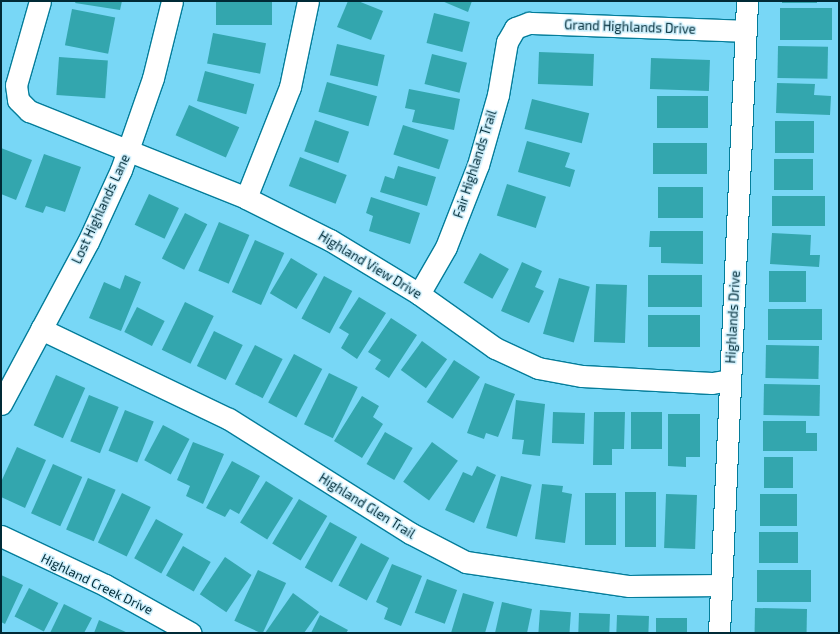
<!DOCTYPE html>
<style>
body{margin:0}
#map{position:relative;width:840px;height:634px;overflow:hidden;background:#78d7f6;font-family:"Exo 2",sans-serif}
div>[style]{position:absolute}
.building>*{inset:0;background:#33a6ae;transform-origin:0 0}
.roads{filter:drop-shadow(1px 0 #047d9a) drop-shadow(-1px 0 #047d9a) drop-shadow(0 1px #047d9a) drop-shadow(0 -1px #047d9a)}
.minor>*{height:21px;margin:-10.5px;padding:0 10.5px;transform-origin:10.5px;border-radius:10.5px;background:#fff}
span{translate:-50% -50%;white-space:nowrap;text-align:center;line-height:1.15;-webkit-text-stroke:3px #cceffc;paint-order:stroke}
.street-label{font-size:13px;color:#002a36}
.frame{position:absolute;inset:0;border:2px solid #002a36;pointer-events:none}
</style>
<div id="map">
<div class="building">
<i style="clip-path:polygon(76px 1px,122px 1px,120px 10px,75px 3px)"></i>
<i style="left:216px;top:1px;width:56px;height:24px"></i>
<i style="clip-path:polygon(348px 1px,358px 1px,383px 11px,371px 40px,337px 27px)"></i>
<i style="clip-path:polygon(442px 1px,472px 1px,468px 12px)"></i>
<i style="left:782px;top:1px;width:35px;height:2px"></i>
<i style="left:780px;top:8px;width:52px;height:32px"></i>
<i style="left:72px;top:9px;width:44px;height:37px;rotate:11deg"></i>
<i style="left:434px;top:13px;width:37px;height:31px;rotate:14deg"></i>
<i style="left:213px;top:33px;width:54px;height:31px;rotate:11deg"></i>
<i style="left:337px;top:44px;width:49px;height:32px;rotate:13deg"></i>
<i style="left:778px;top:46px;width:50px;height:32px;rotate:1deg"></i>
<i style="left:539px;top:52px;width:55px;height:32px;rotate:2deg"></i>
<i style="left:432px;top:54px;width:36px;height:31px;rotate:14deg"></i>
<i style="left:59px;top:57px;width:49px;height:38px;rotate:4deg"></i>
<i style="left:651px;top:58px;width:59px;height:31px;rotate:2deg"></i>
<i style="left:205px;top:71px;width:51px;height:31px;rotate:15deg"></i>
<i style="left:327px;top:82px;width:52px;height:31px;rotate:16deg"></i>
<i style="clip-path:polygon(777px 83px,815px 84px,814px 95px,831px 96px,830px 115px,776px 113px)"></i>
<i style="clip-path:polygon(409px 89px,460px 99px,454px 130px,412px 122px,415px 110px,405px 108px)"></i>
<i style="left:657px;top:96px;width:51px;height:32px"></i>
<i style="left:532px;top:99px;width:59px;height:31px;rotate:14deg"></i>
<i style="left:189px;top:105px;width:55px;height:33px;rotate:24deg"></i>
<i style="left:315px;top:120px;width:36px;height:33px;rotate:19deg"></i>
<i style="left:775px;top:121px;width:39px;height:32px"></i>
<i style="left:403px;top:125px;width:48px;height:31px;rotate:18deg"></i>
<i style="clip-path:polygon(527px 141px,570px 153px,565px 167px,575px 170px,570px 187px,518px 172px)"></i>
<i style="left:653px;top:143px;width:54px;height:31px"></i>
<i style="clip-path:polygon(1px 148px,32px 160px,16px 200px,1px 194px)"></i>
<i style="clip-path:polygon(44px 154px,81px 167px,65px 212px,46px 206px,43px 213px,25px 207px)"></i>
<i style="left:300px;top:157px;width:50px;height:31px;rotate:21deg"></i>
<i style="left:774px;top:159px;width:39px;height:31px"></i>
<i style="clip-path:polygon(398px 166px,436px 177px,427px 206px,380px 192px,385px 176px,394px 179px)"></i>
<i style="left:507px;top:184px;width:41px;height:33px;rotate:18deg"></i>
<i style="left:658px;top:187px;width:45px;height:31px"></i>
<i style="left:149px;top:194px;width:33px;height:34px;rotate:25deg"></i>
<i style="left:772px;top:196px;width:53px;height:30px"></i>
<i style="clip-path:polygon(371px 197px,420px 213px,410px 244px,369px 231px,373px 216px,366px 213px)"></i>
<i style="left:185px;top:213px;width:25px;height:51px;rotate:27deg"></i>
<i style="left:219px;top:222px;width:33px;height:53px;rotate:23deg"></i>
<i style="clip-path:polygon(650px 231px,703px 231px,703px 264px,661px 263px,661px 247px,649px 247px)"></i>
<i style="clip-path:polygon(772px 233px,811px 235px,810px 255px,820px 255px,819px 267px,770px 264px)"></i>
<i style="left:255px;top:240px;width:32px;height:57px;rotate:24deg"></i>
<i style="left:480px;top:253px;width:33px;height:34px;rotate:29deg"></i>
<i style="left:291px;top:258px;width:31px;height:41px;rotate:31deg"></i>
<i style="clip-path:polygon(522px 262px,542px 271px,535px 287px,544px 291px,529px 323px,501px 311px)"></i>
<i style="left:769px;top:271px;width:37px;height:31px"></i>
<i style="clip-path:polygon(125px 275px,141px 282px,121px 331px,89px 318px,104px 282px,120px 289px)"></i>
<i style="left:648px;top:275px;width:54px;height:32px"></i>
<i style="left:324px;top:276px;width:32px;height:48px;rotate:28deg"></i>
<i style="left:559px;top:278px;width:32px;height:58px;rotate:16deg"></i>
<i style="left:596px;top:284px;width:31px;height:58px;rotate:2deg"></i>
<i style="clip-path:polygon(359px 297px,386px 313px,357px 359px,341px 348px,349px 334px,339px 328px)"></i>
<i style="left:185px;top:302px;width:32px;height:53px;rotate:26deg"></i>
<i style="left:137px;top:307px;width:31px;height:28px;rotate:27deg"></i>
<i style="left:768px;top:309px;width:54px;height:31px"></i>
<i style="left:648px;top:315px;width:52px;height:32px"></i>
<i style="clip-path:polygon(391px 318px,417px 335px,389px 378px,375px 369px,381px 360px,368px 352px)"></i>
<i style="left:214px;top:331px;width:32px;height:39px;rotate:26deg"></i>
<i style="left:422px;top:341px;width:31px;height:36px;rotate:36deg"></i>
<i style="left:255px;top:345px;width:31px;height:44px;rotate:27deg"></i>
<i style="left:766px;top:345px;width:53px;height:33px;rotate:1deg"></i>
<i style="left:294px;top:354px;width:32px;height:55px;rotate:28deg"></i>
<i style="left:454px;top:360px;width:31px;height:50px;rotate:33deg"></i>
<i style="left:329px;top:373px;width:32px;height:57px;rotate:26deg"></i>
<i style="left:56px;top:375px;width:32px;height:55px;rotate:24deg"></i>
<i style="clip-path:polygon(485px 383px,515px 394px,498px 437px,486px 433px,484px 439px,467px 433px)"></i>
<i style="left:764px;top:384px;width:56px;height:31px;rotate:1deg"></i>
<i style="left:89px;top:395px;width:32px;height:50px;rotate:22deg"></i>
<i style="clip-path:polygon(362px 396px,379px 406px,373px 417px,383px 424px,362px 458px,334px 441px)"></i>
<i style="clip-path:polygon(516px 400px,545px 404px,540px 456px,522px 454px,524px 440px,512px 439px)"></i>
<i style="left:125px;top:410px;width:31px;height:44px;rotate:22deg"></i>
<i style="left:553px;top:412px;width:32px;height:31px;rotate:2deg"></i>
<i style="clip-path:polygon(594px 412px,625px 412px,624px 449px,612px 449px,612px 465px,593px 465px)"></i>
<i style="left:631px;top:412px;width:31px;height:37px"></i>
<i style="clip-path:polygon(668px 414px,700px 414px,700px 457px,686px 457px,686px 467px,668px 466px)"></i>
<i style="clip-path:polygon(763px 421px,806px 421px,806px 433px,817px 433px,817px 451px,763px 451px)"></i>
<i style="left:163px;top:425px;width:30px;height:40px;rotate:28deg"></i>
<i style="left:385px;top:432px;width:32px;height:37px;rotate:30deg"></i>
<i style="clip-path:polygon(193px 442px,224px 454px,203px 504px,186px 496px,190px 486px,177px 480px)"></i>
<i style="left:432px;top:442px;width:32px;height:49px;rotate:36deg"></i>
<i style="clip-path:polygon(17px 447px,46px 460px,25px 508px,1px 497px,1px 482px)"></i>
<i style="left:764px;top:457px;width:29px;height:31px"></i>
<i style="clip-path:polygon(232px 461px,260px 476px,239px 514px,230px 509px,225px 517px,206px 508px)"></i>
<i style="left:53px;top:464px;width:32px;height:54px;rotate:24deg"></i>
<i style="clip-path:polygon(477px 466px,496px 475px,474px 523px,445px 510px,463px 472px,472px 476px)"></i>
<i style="left:501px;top:476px;width:32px;height:54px;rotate:16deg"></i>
<i style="left:88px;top:478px;width:30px;height:56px;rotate:23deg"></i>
<i style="left:266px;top:481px;width:32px;height:49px;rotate:32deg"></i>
<i style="clip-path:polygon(542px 484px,563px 486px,562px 492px,572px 494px,565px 543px,535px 539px)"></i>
<i style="left:625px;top:492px;width:31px;height:55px"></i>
<i style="left:122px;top:493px;width:32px;height:55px;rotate:26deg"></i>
<i style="left:585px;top:493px;width:31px;height:52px"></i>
<i style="left:666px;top:494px;width:31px;height:54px;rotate:2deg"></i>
<i style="left:760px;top:494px;width:37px;height:32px"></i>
<i style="left:299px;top:499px;width:33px;height:52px;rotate:31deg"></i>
<i style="left:156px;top:519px;width:31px;height:45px;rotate:29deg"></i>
<i style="left:330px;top:522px;width:31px;height:52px;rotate:29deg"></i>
<i style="left:759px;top:532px;width:39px;height:31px"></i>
<i style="left:361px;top:543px;width:32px;height:48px;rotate:28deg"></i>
<i style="left:183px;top:546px;width:32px;height:34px;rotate:30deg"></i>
<i style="left:225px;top:557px;width:32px;height:45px;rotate:34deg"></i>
<i style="clip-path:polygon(392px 564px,422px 576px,401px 626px,384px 619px,388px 608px,376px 602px)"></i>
<i style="left:258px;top:570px;width:31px;height:56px;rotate:25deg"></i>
<i style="left:757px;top:570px;width:54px;height:32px"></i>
<i style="clip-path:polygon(1px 575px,23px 585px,5px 624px,1px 622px)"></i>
<i style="left:427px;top:579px;width:32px;height:36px;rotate:20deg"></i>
<i style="left:29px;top:588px;width:33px;height:32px;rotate:27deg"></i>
<i style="clip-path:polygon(293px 593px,319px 612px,304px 633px,265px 633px)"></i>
<i style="clip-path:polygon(463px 593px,494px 602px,485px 633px,451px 633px)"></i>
<i style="clip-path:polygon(502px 602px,532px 609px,527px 633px,495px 633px)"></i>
<i style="clip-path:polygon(64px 604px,92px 618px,84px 633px,50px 633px)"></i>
<i style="left:755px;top:608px;width:52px;height:25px;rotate:1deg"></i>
<i style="left:540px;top:610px;width:31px;height:23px;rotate:4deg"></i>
<i style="left:579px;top:613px;width:31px;height:20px;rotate:2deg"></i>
<i style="clip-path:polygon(320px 615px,348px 630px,346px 633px,311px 633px)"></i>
<i style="left:617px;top:615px;width:32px;height:18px;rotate:2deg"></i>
<i style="left:656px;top:618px;width:31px;height:15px"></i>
<i style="clip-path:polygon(99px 620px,128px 633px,94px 633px)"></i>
</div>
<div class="roads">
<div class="minor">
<i style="left:40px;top:1px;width:87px;rotate:105.9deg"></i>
<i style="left:16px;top:85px;width:15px;rotate:82deg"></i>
<i style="left:18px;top:100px;width:16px;rotate:45deg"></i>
<i style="left:29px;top:111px;width:234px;rotate:21.8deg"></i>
<i style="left:246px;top:198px;width:94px;rotate:26.6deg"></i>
<i style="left:330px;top:240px;width:104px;rotate:31.2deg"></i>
<i style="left:419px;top:294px;width:93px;rotate:35.4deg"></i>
<i style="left:495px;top:348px;width:47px;rotate:24.9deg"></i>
<i style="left:538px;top:368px;width:45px;rotate:10.3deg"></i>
<i style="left:582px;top:376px;width:130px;rotate:3.1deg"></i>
<i style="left:712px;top:383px;width:18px;rotate:-9deg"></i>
<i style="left:246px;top:198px;width:119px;rotate:-68.4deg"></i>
<i style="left:290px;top:87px;width:88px;rotate:-78.2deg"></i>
<i style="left:419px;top:294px;width:54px;rotate:-60.1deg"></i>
<i style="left:446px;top:247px;width:88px;rotate:-68.7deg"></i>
<i style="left:478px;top:165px;width:73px;rotate:-74.1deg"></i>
<i style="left:498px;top:95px;width:54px;rotate:-80.4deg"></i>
<i style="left:507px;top:42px;width:16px;rotate:-60deg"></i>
<i style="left:515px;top:28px;width:15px;rotate:-20deg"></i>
<i style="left:529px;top:23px;width:217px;rotate:2.1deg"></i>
<i style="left:41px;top:329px;width:208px;rotate:25.6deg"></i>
<i style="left:229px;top:419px;width:214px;rotate:32.2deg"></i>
<i style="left:410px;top:533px;width:63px;rotate:27.4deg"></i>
<i style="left:466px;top:562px;width:165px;rotate:8.4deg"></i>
<i style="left:629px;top:586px;width:92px;rotate:-0.6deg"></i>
<i style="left:1px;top:404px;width:184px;rotate:-61.8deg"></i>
<i style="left:88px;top:242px;width:79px;rotate:-65.4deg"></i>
<i style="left:121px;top:170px;width:97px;rotate:-70.8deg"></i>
<i style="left:153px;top:78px;width:79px;rotate:-76.1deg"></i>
<i style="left:1px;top:536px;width:115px;rotate:25.2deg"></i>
<i style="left:105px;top:585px;width:98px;rotate:29.2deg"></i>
<i style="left:719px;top:633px;width:633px;rotate:-87.46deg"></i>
</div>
</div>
<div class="street-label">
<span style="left:630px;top:27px;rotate:2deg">Grand Highlands Drive</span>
<span style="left:475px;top:164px;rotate:-72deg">Fair Highlands Trail</span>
<span style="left:101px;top:209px;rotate:-65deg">Lost Highlands Lane</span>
<span style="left:370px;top:265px;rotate:31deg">Highland View Drive</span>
<span style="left:733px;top:317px;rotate:-87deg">Highlands Drive</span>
<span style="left:367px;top:506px;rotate:32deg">Highland Glen Trail</span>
<span style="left:97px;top:584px;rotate:26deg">Highland Creek Drive</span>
</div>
<div class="frame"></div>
</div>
